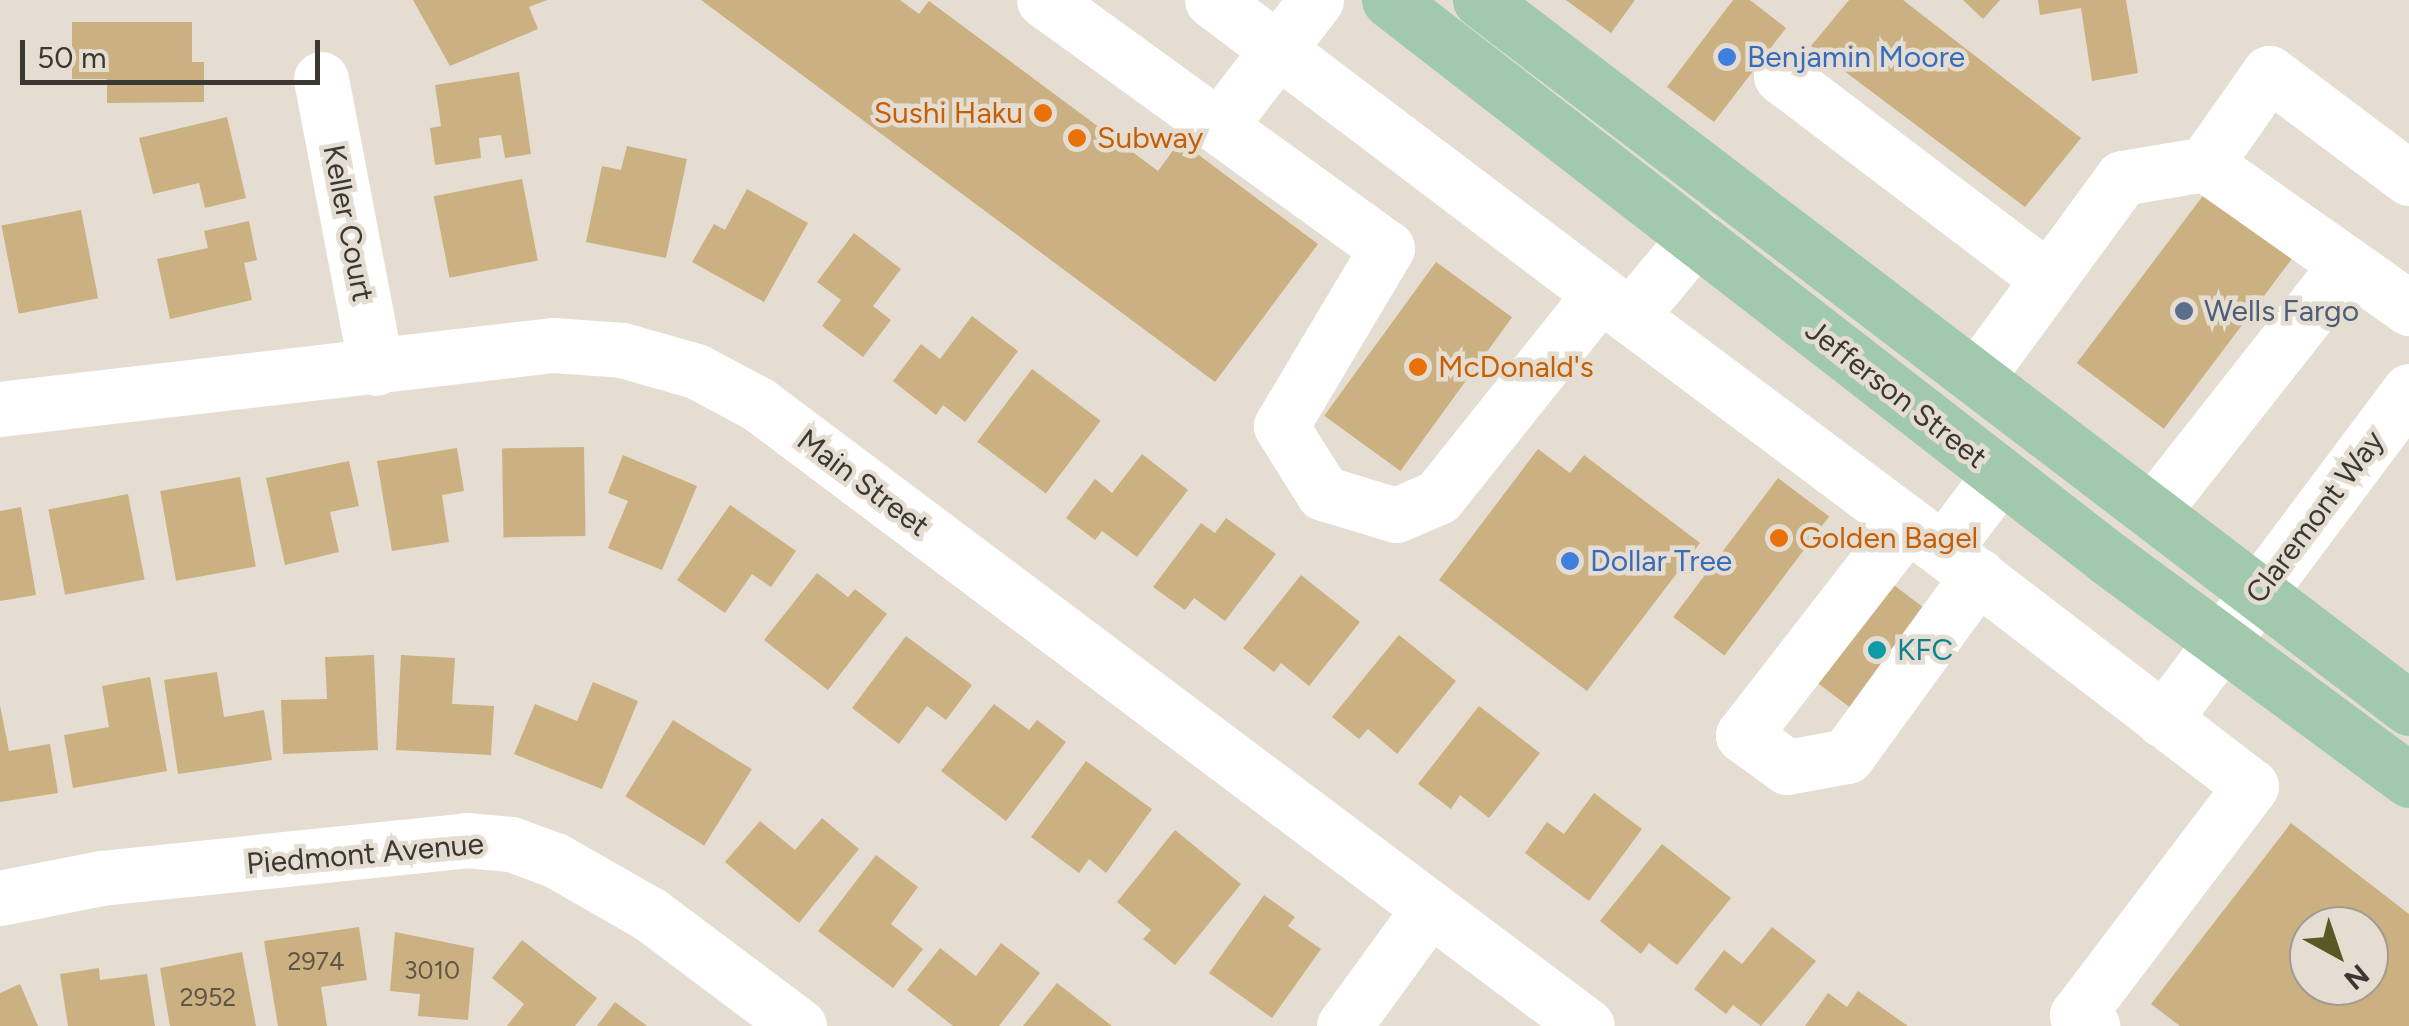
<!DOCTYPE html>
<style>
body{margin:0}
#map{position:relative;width:2409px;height:1026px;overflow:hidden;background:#e5ddd1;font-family:Figtree,sans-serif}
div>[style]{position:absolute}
.building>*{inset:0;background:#cbb082;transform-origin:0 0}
.minor>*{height:55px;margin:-27.5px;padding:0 27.5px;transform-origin:27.5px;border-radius:27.5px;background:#fff}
.major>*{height:55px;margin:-27.5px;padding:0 27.5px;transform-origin:27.5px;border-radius:27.5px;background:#a1caac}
.dots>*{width:28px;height:28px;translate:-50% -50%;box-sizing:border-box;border:5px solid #e5ddd1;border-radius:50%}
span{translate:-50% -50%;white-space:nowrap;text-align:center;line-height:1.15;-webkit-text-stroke:9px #e5ddd1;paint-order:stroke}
.number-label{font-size:25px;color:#5f5647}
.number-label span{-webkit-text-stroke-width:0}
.shop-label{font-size:30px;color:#366cbe}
.left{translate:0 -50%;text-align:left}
.food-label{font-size:30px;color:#c56008}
.right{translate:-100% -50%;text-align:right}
.street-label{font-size:30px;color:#3b3833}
.service-label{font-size:30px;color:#4e5e75}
.culture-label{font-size:30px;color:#0d838f}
.north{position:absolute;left:2289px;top:906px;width:100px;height:100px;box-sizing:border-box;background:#e5ddd1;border:2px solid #a19b92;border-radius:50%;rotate:140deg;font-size:28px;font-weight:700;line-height:40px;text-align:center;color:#3b3833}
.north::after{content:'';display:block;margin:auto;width:35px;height:45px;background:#5a5926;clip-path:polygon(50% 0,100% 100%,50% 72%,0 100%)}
.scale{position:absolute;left:20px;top:40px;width:300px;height:45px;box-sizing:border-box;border:5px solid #3b3833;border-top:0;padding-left:12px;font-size:30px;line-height:35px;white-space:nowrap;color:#3b3833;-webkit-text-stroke:8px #e5ddd1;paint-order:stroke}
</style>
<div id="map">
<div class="building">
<i style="clip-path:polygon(413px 0,547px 0,529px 7px,538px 29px,450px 66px)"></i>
<i style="clip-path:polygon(701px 0,900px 0,919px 14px,929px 1px,1158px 171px,1180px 141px,1318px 244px,1215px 382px)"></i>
<i style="clip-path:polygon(1566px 0,1635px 0,1611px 33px)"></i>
<i style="clip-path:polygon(1733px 0,1750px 0,1786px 28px,1714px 122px,1667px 87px)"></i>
<i style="clip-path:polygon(1849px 0,1903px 0,2081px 138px,2025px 207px,1811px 46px)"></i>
<i style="clip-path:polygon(1963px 0,2000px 0,1983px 19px)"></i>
<i style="clip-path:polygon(2038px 0,2126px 0,2138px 73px,2092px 81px,2081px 8px,2040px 15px)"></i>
<i style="clip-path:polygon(72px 22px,192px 22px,192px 62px,204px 62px,204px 102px,107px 103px,107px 79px,72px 79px)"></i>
<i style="clip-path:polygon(519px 72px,531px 154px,505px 158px,501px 135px,479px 138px,481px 158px,435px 165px,430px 128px,441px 126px,435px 85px)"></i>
<i style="clip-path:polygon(227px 117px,246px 198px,205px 208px,199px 183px,153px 194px,139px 138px)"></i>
<i style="clip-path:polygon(627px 146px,687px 159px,666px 258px,586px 242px,602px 166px,621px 170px)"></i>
<i style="left:522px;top:179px;width:83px;height:90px;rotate:79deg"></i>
<i style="clip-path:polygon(747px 189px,808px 223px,764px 302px,692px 262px,714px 224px,725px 230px)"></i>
<i style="left:2205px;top:193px;width:109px;height:213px;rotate:37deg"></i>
<i style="left:81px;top:210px;width:90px;height:81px;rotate:79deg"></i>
<i style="clip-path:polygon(249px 221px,257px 260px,244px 263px,252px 300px,170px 319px,157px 259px,208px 248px,204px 231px)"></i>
<i style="clip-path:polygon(854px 233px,901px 269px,873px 306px,891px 320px,863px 357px,822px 326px,841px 300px,817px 282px)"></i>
<i style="left:1436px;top:262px;width:94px;height:190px;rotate:36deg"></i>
<i style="clip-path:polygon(972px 316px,1018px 351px,965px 422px,943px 405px,936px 415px,893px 381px,921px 344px,940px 359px)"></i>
<i style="left:1032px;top:369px;width:86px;height:91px;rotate:37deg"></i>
<i style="left:584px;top:447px;width:89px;height:82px;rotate:89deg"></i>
<i style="clip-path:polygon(457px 448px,464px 491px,442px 495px,449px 542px,392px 551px,377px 461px)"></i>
<i style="clip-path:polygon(1538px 449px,1570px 473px,1584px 455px,1700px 543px,1587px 691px,1439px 580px)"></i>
<i style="clip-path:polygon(1142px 454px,1188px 490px,1137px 557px,1102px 531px,1095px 540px,1066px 518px,1095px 479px,1112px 493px)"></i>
<i style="clip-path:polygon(623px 455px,697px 486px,662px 570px,608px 548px,628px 501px,608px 493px)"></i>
<i style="clip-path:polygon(349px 461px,359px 506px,330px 512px,339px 552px,285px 565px,266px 478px)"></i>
<i style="left:240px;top:477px;width:91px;height:81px;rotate:80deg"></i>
<i style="left:1778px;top:478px;width:64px;height:174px;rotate:37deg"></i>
<i style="left:128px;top:494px;width:87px;height:81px;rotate:79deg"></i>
<i style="clip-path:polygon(730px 505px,796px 551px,771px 587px,752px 574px,725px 613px,677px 580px)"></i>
<i style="clip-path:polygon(21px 507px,36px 595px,0 601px,0 511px)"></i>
<i style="clip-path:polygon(1226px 518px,1276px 554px,1225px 621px,1194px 598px,1185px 610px,1153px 587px,1201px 523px,1215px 533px)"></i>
<i style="clip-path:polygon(817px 573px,848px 597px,855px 589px,887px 614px,828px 690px,764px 640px)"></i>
<i style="clip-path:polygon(1301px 575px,1360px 622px,1309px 686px,1281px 663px,1274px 672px,1243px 648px)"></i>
<i style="left:1891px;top:583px;width:58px;height:124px;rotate:37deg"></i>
<i style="clip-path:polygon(1399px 635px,1456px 681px,1397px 754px,1368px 729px,1359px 739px,1332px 717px)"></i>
<i style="clip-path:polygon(906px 636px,972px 685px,946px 720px,927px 706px,899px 744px,852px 708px)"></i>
<i style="clip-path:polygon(374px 655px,378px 750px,283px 754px,281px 700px,327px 699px,325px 657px)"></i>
<i style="clip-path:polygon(401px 655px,455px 658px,452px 704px,494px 706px,491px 755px,396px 750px)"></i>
<i style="clip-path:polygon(217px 672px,224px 717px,264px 710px,272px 760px,178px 774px,164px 680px)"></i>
<i style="clip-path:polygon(150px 677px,167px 771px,73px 788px,64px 735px,109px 727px,102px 686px)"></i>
<i style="clip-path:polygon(593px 682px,638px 701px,602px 789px,514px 754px,535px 704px,577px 721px)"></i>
<i style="clip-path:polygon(994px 704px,1029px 730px,1037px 720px,1066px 742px,1006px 821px,941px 771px)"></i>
<i style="clip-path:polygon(0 705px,9px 751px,50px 744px,58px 793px,0 802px)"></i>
<i style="clip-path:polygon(1479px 706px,1540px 753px,1489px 818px,1460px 795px,1451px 809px,1418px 784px)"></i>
<i style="left:673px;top:720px;width:93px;height:90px;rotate:32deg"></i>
<i style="clip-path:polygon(1086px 761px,1152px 809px,1106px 873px,1089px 859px,1079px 873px,1031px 837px)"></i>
<i style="clip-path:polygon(1594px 793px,1642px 829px,1589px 901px,1525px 853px,1547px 822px,1564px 834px)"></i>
<i style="clip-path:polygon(822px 818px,859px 849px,799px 923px,725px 862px,760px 821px,795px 850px)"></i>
<i style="clip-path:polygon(evenodd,2291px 823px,2409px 914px,2409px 1026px,2180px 1026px,2151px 1004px,2291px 823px,2309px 926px,2369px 926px,2369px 986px,2309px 986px,2309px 926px)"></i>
<i style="clip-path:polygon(1175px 830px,1241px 884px,1175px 965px,1143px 939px,1151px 930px,1117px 902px)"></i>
<i style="clip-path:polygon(1662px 844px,1731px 898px,1677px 965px,1649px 943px,1641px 954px,1600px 921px)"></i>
<i style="clip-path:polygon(876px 855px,918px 887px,891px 924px,923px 949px,893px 988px,818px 931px)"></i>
<i style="clip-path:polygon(1264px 895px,1295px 917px,1288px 926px,1321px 949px,1272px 1018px,1209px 973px)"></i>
<i style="clip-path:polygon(359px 927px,367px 980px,321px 987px,327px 1026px,278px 1026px,264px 941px)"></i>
<i style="clip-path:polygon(1772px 927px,1816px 961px,1761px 1026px,1733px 1005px,1726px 1014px,1694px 989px,1724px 950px,1742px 964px)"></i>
<i style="clip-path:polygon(395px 932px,474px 948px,468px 1020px,418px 1016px,420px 994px,390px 991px)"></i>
<i style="clip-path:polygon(522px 940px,597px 998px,575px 1026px,507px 1026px,524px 1004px,492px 978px)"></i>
<i style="clip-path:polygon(1001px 943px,1040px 973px,999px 1026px,953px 1026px,907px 990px,940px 948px,976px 976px)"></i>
<i style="clip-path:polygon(242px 952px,256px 1026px,170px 1026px,160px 968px)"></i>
<i style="clip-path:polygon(99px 968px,100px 980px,147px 974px,155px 1026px,68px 1026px,60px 974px)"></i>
<i style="clip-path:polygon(1057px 983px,1112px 1026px,1023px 1026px)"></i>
<i style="clip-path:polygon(20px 984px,38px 1026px,0 1026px,0 993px)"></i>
<i style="clip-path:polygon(1858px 991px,1908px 1026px,1805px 1026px,1828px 993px,1847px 1007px)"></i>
<i style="clip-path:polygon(615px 1002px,647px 1026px,597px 1026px)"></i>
</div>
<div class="minor">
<i style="left:1044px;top:0;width:423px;rotate:35.9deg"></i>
<i style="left:1387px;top:248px;width:207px;rotate:120.8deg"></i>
<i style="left:1281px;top:426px;width:79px;rotate:57.9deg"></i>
<i style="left:1323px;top:493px;width:76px;rotate:16.8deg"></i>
<i style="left:1396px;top:515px;width:46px;rotate:-23.2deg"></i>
<i style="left:1438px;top:497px;width:260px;rotate:-51.4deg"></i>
<i style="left:1212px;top:0;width:524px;rotate:37.09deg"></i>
<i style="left:1630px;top:316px;width:103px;rotate:-50.1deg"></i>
<i style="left:1781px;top:76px;width:334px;rotate:37.2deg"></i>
<i style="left:321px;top:79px;width:294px;rotate:79.2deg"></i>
<i style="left:1219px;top:126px;width:159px;rotate:-52.4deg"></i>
<i style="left:2409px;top:178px;width:175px;rotate:-143.1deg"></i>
<i style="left:2269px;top:73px;width:111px;rotate:125.1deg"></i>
<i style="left:2205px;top:164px;width:250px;rotate:35.2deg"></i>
<i style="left:1630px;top:316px;width:382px;rotate:36.8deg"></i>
<i style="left:1978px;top:375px;width:244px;rotate:-53.8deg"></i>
<i style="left:2122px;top:178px;width:84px;rotate:-9.6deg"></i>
<i style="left:0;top:409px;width:557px;rotate:-6.6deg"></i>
<i style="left:553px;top:345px;width:69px;rotate:4.1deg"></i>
<i style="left:622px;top:350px;width:77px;rotate:15.8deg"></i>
<i style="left:696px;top:371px;width:70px;rotate:28deg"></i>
<i style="left:758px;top:404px;width:1036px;rotate:36.88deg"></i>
<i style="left:2000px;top:475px;width:94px;rotate:127.2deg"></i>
<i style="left:1943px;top:550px;width:388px;rotate:37.5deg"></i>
<i style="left:2251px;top:786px;width:288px;rotate:127.2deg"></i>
<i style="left:2077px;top:1015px;width:19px;rotate:36deg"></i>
<i style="left:2152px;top:512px;width:315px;rotate:-51.8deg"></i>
<i style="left:1906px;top:525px;width:266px;rotate:127.8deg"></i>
<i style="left:1743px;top:735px;width:54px;rotate:36deg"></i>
<i style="left:1787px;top:767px;width:61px;rotate:-10.4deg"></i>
<i style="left:1847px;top:756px;width:223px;rotate:-54deg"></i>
<i style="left:2163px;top:720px;width:411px;rotate:-53.2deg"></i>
<i style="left:0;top:898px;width:103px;rotate:-11.2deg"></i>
<i style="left:101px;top:878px;width:367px;rotate:-5.9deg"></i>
<i style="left:466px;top:840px;width:45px;rotate:5.1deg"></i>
<i style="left:511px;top:844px;width:47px;rotate:20deg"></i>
<i style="left:555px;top:860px;width:111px;rotate:29.8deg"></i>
<i style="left:651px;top:915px;width:185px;rotate:36.9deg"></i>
<i style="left:1344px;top:1026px;width:145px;rotate:-54deg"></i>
</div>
<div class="major">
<i style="left:1389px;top:0;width:910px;rotate:37.81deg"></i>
<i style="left:2108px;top:558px;width:374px;rotate:36.4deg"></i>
<i style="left:1480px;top:0;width:1168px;rotate:37.31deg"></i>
</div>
<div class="dots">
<i style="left:1727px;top:57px;background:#3f7fe0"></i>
<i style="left:1043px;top:113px;background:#e8710a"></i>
<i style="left:1077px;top:138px;background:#e8710a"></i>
<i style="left:2184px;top:311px;background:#5c6f8a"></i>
<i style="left:1418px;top:367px;background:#e8710a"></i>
<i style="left:1779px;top:538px;background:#e8710a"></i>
<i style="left:1570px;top:561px;background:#3f7fe0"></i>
<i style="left:1877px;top:650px;background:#0f9aa8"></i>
</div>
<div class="number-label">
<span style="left:316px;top:961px">2974</span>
<span style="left:432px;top:970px">3010</span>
<span style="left:208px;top:997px">2952</span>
</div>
<div class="shop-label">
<span class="left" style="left:1747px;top:57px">Benjamin Moore</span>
<span class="left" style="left:1590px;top:561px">Dollar Tree</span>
</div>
<div class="food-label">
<span class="right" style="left:1023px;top:113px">Sushi Haku</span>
<span class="left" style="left:1097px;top:138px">Subway</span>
<span class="left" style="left:1438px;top:367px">McDonald's</span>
<span class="left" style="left:1799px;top:538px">Golden Bagel</span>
</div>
<div class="street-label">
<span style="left:348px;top:223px;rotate:79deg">Keller Court</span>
<span style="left:1896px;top:394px;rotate:38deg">Jefferson Street</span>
<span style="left:863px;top:483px;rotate:37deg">Main Street</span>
<span style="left:2315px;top:517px;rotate:-53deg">Claremont Way</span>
<span style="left:365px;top:854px;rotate:-5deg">Piedmont Avenue</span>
</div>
<div class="service-label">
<span class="left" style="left:2204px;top:311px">Wells Fargo</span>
</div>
<div class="culture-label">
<span class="left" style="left:1897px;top:650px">KFC</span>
</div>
<div class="north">N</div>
<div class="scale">50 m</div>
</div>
